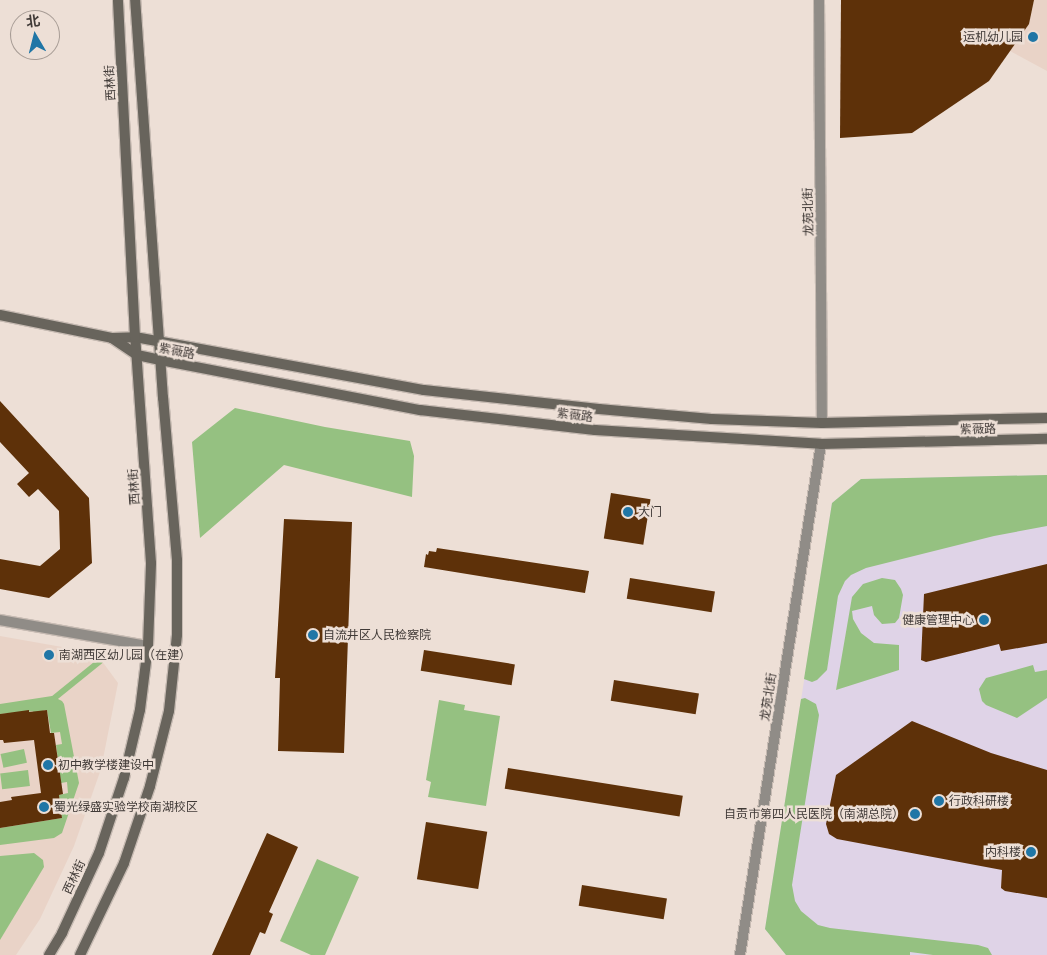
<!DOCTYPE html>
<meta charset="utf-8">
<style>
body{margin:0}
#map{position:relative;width:1047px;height:955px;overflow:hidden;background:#eddfd6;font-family:"PT Sans Narrow","Noto Sans SC",sans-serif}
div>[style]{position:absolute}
.education>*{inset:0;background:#e9d3c7}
.medical>*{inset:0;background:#dfd3e7}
.green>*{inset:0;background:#95c181;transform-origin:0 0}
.building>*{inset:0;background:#5e3109;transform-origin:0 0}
.roads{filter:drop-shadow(1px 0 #c7bbb3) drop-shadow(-1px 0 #c7bbb3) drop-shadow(0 1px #c7bbb3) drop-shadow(0 -1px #c7bbb3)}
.street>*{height:10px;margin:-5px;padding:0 5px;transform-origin:5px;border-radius:5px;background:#908c87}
.secondary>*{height:10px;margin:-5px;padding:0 5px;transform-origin:5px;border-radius:5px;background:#68645c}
.dots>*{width:14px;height:14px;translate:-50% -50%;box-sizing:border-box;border:2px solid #eddfd6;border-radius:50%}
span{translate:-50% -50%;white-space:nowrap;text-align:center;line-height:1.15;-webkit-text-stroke:5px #eddfd6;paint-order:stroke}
.poi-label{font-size:12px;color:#403a37}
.right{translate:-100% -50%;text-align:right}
.left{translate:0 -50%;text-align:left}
.street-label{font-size:12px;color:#403a37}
.north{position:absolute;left:10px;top:10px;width:50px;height:50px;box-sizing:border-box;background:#eddfd6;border:1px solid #a89d96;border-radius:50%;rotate:352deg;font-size:14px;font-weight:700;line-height:20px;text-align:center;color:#403a37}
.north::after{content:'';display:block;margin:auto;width:18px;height:22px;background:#2076a6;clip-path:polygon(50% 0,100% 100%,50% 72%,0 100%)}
</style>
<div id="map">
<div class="education">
<i style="clip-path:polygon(1034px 0,1047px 0,1047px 71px,1010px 51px,1029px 24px)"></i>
<i style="clip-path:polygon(0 636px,96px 653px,118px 683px,101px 769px,74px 846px,40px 919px,16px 955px,0 955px)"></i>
</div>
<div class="medical">
<i style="clip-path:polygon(1047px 475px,1047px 955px,786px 955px,765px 929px,832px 503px,861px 479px)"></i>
</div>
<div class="green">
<i style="clip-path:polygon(235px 408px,325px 427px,410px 441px,414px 456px,412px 497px,284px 465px,200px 538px,192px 442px)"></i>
<i style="clip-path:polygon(1047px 475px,1047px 526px,994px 536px,866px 568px,851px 575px,845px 581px,838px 596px,827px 670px,817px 680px,812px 682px,804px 679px,832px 503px,861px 479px)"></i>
<i style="clip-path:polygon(882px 578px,895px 580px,901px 589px,903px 595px,899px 618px,895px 623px,882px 624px,874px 615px,872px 606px,852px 611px,853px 619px,861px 633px,874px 643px,899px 645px,899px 670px,836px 690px,852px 597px,863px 584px)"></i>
<i style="left:99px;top:658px;width:6px;height:100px;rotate:51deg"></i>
<i style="clip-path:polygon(1033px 665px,1035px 672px,1047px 670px,1047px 698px,1017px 718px,986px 705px,982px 701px,979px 689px,986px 678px)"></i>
<i style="clip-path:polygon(52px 696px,62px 701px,64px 704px,79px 783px,62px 833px,54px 838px,0 845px,0 828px,62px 818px,59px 795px,68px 793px,67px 782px,61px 783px,56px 745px,62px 744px,60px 732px,51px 733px,47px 710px,0 714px,0 704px)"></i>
<i style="clip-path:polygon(805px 698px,816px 704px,819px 715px,792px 885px,795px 901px,801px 911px,818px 925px,830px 928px,978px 945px,988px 948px,992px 955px,933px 955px,910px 952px,910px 955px,786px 955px,765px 929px,801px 699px)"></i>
<i style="clip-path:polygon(439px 700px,465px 705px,464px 710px,500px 716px,486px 806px,428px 797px,431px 782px,426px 780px)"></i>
<i style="left:24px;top:749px;width:14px;height:24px;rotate:78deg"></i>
<i style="left:28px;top:770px;width:16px;height:28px;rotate:83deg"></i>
<i style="clip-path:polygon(34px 853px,43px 860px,44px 867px,0 940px,0 856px)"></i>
<i style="clip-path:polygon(317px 859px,359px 877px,325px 955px,311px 955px,280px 941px)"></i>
</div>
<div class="building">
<i style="clip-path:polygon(841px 0,1034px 0,1029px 24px,989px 81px,912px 133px,840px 138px)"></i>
<i style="clip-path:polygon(0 401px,89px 498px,92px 563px,49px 598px,0 589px,0 559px,40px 566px,60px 549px,59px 511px,38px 489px,29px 497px,17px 484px,29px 473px,0 442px)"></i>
<i style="left:611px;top:493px;width:40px;height:46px;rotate:9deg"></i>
<i style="clip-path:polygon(284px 519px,352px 522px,344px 753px,278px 751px,280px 678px,275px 678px)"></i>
<i style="clip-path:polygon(437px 548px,589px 571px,585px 593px,424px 567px,426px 554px,428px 555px,429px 551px,436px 552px)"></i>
<i style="clip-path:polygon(1047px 564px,1047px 643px,1001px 651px,999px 644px,926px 662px,921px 660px,924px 594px)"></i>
<i style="left:630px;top:578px;width:86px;height:21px;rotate:9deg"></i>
<i style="left:424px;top:650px;width:92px;height:21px;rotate:9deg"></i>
<i style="left:614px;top:680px;width:86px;height:21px;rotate:9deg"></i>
<i style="clip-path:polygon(29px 710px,29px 712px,47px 710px,50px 733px,54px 733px,63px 794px,59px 795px,62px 818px,0 828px,0 802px,12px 800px,11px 797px,41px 793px,34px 740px,4px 743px,3px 740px,0 740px,0 714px)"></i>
<i style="clip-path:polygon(912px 721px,991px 753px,1047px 770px,1047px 898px,1005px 891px,1001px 888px,1002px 870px,837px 839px,829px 834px,826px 824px,836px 775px)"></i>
<i style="left:508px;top:768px;width:177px;height:21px;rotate:9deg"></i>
<i style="left:426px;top:822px;width:62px;height:58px;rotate:9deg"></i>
<i style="clip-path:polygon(267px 833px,298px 847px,269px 912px,273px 914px,265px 934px,260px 932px,250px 955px,212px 955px)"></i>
<i style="left:582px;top:885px;width:86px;height:21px;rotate:9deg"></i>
</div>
<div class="roads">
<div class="street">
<i style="left:819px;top:0;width:423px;rotate:89.6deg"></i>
<i style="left:0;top:620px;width:150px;rotate:10deg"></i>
<i style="left:740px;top:955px;width:517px;rotate:-80.99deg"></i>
</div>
<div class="secondary">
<i style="left:0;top:315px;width:114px;rotate:11.6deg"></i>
<i style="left:112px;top:338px;width:23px;rotate:-2deg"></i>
<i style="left:135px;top:337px;width:294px;rotate:10.4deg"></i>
<i style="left:424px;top:390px;width:176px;rotate:6.2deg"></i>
<i style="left:599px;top:409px;width:113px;rotate:5.1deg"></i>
<i style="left:712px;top:419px;width:110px;rotate:2.1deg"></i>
<i style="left:822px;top:423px;width:225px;rotate:-1.3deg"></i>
<i style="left:112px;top:338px;width:30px;rotate:34deg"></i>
<i style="left:137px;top:355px;width:24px;rotate:12deg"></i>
<i style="left:160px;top:360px;width:265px;rotate:10.9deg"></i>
<i style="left:420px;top:410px;width:176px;rotate:6.5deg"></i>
<i style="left:595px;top:430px;width:226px;rotate:3.5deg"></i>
<i style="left:821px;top:444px;width:226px;rotate:-1.3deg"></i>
<i style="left:49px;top:955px;width:26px;rotate:-59deg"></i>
<i style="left:62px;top:933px;width:88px;rotate:-65.2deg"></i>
<i style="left:99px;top:853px;width:79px;rotate:-71.6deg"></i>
<i style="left:124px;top:778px;width:70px;rotate:-76.8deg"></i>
<i style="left:140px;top:710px;width:64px;rotate:-82.9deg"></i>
<i style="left:148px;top:646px;width:83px;rotate:-87.9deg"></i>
<i style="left:151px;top:563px;width:227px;rotate:-94deg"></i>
<i style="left:135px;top:337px;width:337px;rotate:-92.9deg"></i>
<i style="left:80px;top:955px;width:102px;rotate:-64.4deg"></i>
<i style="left:124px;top:863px;width:81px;rotate:-71.3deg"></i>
<i style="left:150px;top:786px;width:77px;rotate:-75.8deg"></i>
<i style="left:169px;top:711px;width:76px;rotate:-84deg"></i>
<i style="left:177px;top:635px;width:75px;rotate:-90deg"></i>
<i style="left:177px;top:560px;width:163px;rotate:-94.9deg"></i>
<i style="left:163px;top:398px;width:399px;rotate:-94deg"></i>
</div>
</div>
<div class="dots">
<i style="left:1033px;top:37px;background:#2076a6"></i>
<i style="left:628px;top:512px;background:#2076a6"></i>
<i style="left:984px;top:620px;background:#2076a6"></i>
<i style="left:313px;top:635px;background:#2076a6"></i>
<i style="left:49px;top:655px;background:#2076a6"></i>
<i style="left:48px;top:765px;background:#2076a6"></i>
<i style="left:939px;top:801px;background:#2076a6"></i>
<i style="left:44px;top:807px;background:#2076a6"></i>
<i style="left:915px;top:814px;background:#2076a6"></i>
<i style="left:1031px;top:852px;background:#2076a6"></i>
</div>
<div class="poi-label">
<span class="right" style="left:1023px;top:37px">运机幼儿园</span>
<span class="left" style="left:638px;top:512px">大门</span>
<span class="right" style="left:974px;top:620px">健康管理中心</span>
<span class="left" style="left:323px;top:635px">自流井区人民检察院</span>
<span class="left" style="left:59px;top:655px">南湖西区幼儿园（在建）</span>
<span class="left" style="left:58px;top:765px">初中教学楼建设中</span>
<span class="left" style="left:949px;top:801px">行政科研楼</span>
<span class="left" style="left:54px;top:807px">蜀光绿盛实验学校南湖校区</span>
<span class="right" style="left:904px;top:814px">自贡市第四人民医院（南湖总院）</span>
<span class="right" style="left:1021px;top:852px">内科楼</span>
</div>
<div class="street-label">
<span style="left:110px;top:83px;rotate:-93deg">西林街</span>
<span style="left:808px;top:212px;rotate:-91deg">龙苑北街</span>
<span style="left:177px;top:351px;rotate:11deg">紫薇路</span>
<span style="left:575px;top:415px;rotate:7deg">紫薇路</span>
<span style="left:978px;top:429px;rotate:-1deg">紫薇路</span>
<span style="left:134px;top:487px;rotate:-94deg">西林街</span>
<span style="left:768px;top:697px;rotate:-81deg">龙苑北街</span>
<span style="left:74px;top:877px;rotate:-65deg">西林街</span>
</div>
<div class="north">北</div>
</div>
